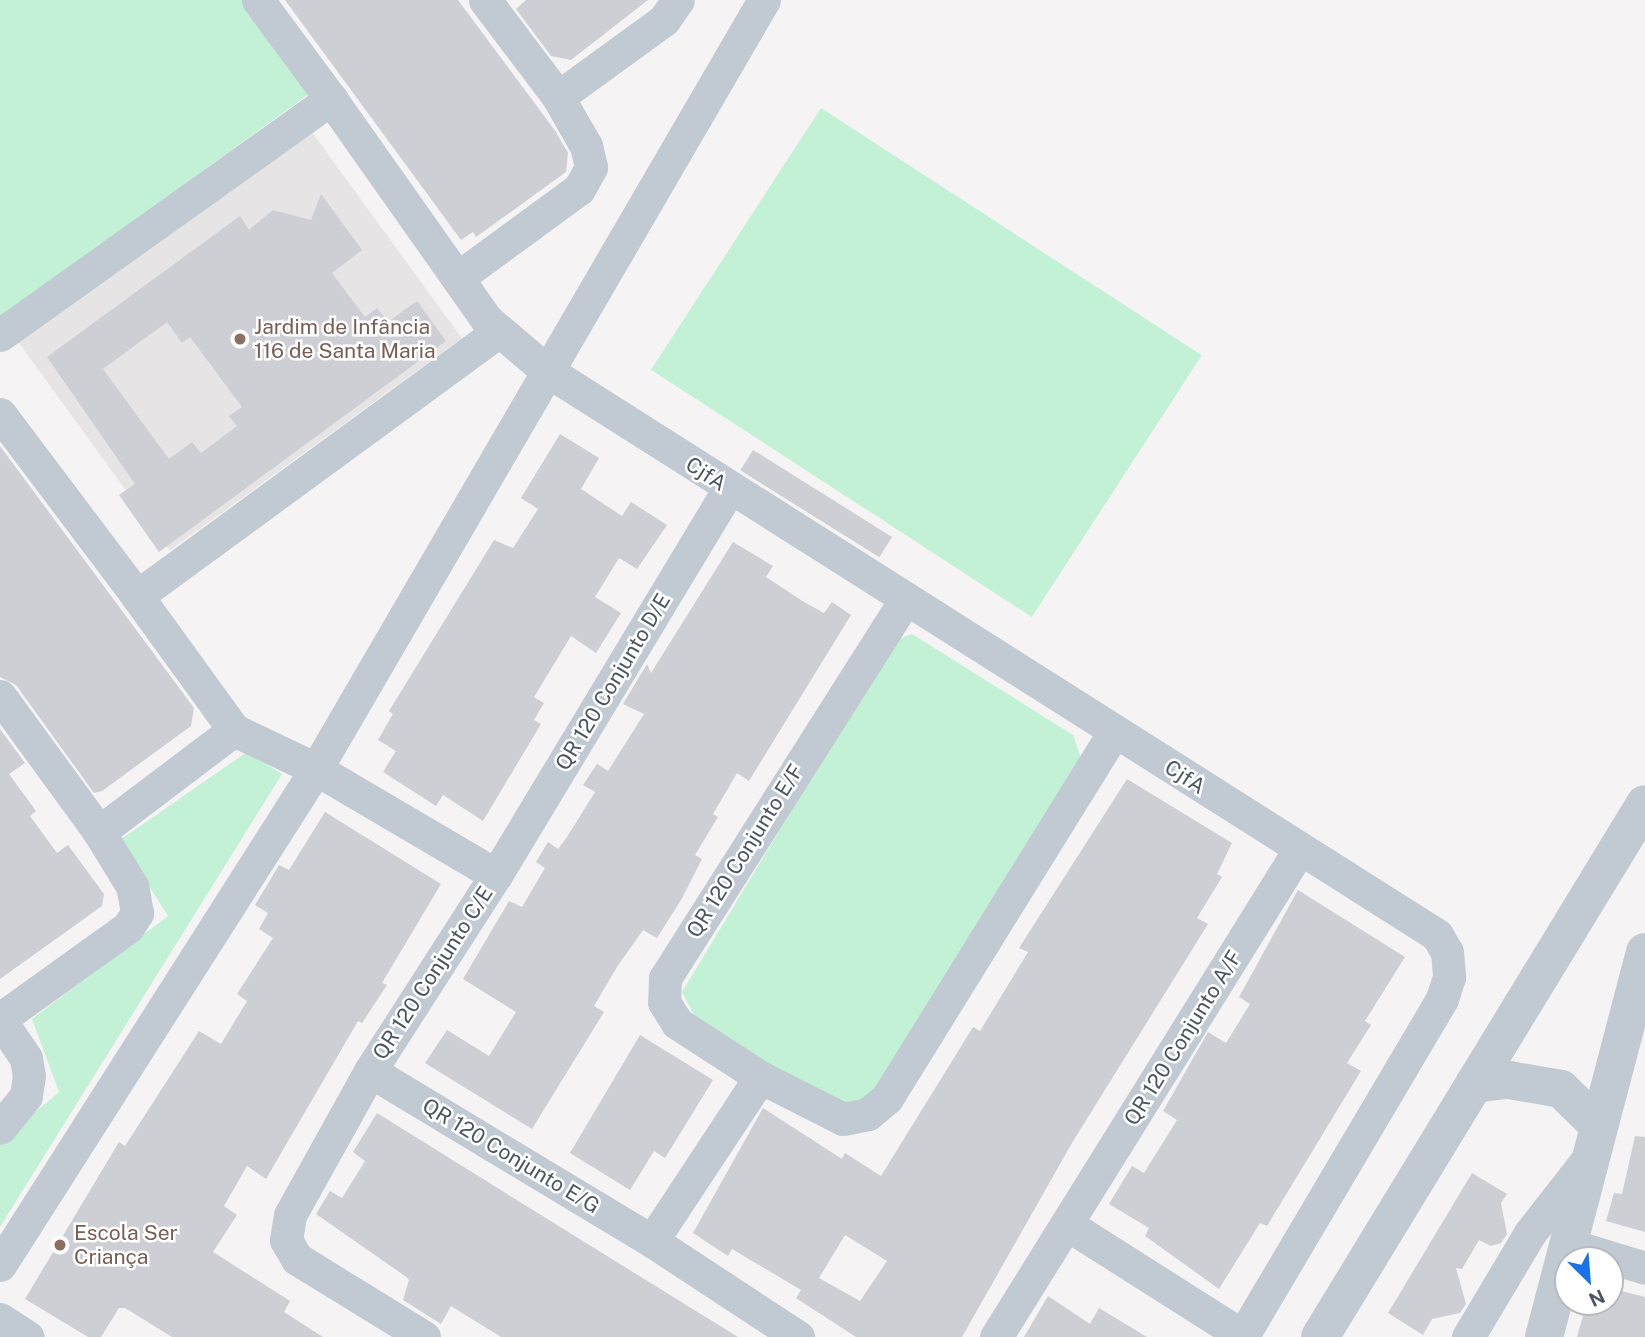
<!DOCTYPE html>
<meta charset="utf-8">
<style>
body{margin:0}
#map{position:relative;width:1645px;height:1337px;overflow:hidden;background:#f5f3f3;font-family:"Public Sans",sans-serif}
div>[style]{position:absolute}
.education>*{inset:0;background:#e6e4e5;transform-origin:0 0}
.green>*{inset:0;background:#c3f1d5;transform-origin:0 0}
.building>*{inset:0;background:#cdcfd5;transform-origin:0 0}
.minor>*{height:33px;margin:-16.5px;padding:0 16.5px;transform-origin:16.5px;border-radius:16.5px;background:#c1cad2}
.tertiary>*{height:38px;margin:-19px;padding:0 19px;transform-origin:19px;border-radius:19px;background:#c1cad2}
.dots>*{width:19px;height:19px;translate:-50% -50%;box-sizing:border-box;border:4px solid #fff;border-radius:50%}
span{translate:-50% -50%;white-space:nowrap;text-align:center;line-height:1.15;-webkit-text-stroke:5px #fff;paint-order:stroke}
.education-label{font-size:21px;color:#785e54}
.left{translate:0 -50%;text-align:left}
.street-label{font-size:21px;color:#4a5661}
.north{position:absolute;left:1554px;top:1246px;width:70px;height:70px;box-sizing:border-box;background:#fff;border:2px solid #b7bbc0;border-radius:50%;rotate:155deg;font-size:19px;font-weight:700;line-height:28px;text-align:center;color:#4a5661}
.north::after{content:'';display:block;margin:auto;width:24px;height:32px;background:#1a73e8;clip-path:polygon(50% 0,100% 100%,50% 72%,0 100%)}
</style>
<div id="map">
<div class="education">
<i style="left:309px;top:128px;width:260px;height:361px;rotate:54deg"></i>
</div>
<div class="green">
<i style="clip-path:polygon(0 0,247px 0,313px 91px,0 318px)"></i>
<i style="left:821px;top:108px;width:454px;height:312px;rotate:33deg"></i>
<i style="clip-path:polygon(912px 634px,1073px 735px,1081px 758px,869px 1104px,840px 1107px,711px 1031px,695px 1017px,682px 992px,894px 641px)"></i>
<i style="clip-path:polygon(247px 752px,282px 774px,0 1227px,0 1142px,59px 1092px,32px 1019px,168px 916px,120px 840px)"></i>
</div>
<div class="building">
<i style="clip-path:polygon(285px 0,458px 0,556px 132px,568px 153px,566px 172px,476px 237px,473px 232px,461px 240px)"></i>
<i style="clip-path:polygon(526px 0,648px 0,571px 60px,551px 56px,516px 9px)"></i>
<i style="clip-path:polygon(evenodd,321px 194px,362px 250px,332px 273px,365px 317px,377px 308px,388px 322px,417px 301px,446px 341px,159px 552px,119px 495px,135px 484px,47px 357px,240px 216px,249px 230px,273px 210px,311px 220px,321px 194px,167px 322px,182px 343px,190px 337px,242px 407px,229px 416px,237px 426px,201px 453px,192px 442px,169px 459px,103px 369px,167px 322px)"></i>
<i style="clip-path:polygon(560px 434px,599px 458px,581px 489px,622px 516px,631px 502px,667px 525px,637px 569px,619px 558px,595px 597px,621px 613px,596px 653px,571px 636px,534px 697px,544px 703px,534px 720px,541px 724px,483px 821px,443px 795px,436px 806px,383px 772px,396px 751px,378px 740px,393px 714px,389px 711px,494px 540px,513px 548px,538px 509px,521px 498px)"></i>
<i style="clip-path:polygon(0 446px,194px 708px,191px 726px,102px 791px,94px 793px,16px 685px,0 677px)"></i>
<i style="left:753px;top:450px;width:164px;height:24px;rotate:32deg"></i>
<i style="clip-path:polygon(733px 542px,773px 566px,766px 577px,804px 602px,824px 613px,832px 602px,851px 615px,749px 781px,737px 773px,713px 814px,718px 817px,695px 855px,702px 859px,681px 900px,657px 938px,643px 930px,617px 967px,594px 1006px,604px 1012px,532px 1129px,425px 1063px,447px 1030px,489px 1056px,516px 1012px,463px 979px,509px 901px,522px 907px,545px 868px,536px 862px,548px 842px,558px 849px,567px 837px,595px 792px,583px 785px,597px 764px,608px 771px,644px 714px,623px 704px,647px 664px,651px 673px)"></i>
<i style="clip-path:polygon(0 729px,25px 763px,9px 774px,36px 811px,30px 816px,57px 853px,68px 845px,104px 894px,102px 906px,0 979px)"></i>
<i style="clip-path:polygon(evenodd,1127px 779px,1232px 843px,1217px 874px,1222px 877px,1197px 918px,1208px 924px,1072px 1143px,962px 1337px,856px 1337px,796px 1298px,801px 1290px,732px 1249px,728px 1256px,693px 1233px,763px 1108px,842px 1159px,845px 1153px,881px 1176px,973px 1027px,980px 1031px,1028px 952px,1019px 948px,1127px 779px,845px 1235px,887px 1261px,860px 1301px,819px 1278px,845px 1235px)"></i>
<i style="clip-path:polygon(325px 812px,441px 884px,382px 983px,387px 985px,362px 1023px,358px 1021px,266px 1179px,247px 1166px,224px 1206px,237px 1215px,213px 1252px,290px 1301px,284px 1312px,323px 1337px,172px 1337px,125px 1308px,119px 1308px,101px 1337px,88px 1337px,25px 1299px,119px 1142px,125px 1146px,199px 1031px,221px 1044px,247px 1001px,237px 994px,273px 938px,259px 929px,268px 913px,255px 905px,279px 865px,289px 870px)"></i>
<i style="clip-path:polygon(1298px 890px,1405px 957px,1365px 1021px,1371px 1025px,1347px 1063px,1361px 1071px,1267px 1226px,1260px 1223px,1219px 1289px,1145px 1236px,1149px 1228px,1109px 1204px,1132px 1166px,1144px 1173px,1177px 1120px,1163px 1111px,1208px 1032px,1226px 1043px,1250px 1004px,1239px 997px)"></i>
<i style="clip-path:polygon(640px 1035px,713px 1080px,665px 1158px,654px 1151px,630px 1190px,570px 1153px)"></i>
<i style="clip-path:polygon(377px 1113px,607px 1256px,738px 1337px,501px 1337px,451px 1306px,441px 1324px,403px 1300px,409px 1280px,405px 1276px,316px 1214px,330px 1191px,342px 1198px,365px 1161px,353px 1152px)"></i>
<i style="clip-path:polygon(1635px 1136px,1645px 1137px,1645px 1232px,1606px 1221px,1614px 1193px,1622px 1194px)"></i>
<i style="clip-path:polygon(1472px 1173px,1507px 1194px,1501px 1203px,1507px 1234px,1501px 1243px,1491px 1246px,1479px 1240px,1462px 1269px,1456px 1268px,1466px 1304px,1460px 1313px,1432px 1319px,1423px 1335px,1388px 1313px)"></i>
<i style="clip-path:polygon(1610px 1288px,1645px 1297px,1645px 1337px,1577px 1337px,1587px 1302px,1610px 1302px)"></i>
<i style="clip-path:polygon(1048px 1296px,1090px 1324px,1099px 1308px,1147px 1337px,1024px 1337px)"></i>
</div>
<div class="minor">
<i style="left:258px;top:0;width:123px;rotate:53.6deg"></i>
<i style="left:485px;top:0;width:121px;rotate:53deg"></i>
<i style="left:558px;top:97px;width:131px;rotate:-36deg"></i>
<i style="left:664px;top:20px;width:24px;rotate:-55deg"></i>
<i style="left:460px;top:276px;width:147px;rotate:-36.2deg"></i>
<i style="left:579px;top:189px;width:25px;rotate:-61deg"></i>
<i style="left:591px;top:167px;width:22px;rotate:-103deg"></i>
<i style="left:586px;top:146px;width:56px;rotate:-119.7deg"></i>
<i style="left:0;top:335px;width:407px;rotate:-35.5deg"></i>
<i style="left:331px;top:99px;width:271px;rotate:54.8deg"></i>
<i style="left:487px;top:320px;width:77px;rotate:40.3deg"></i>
<i style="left:546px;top:370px;width:1055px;rotate:32.38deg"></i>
<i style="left:1437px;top:935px;width:20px;rotate:60deg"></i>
<i style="left:1447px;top:952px;width:25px;rotate:85deg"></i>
<i style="left:1449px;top:977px;width:23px;rotate:108deg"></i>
<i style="left:1442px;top:999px;width:393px;rotate:120.6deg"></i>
<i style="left:0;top:414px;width:228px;rotate:53deg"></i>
<i style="left:137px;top:596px;width:447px;rotate:-36.2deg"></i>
<i style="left:137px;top:596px;width:165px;rotate:54.1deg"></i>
<i style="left:234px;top:730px;width:91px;rotate:25.4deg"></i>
<i style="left:316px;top:769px;width:209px;rotate:30.5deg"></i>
<i style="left:905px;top:600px;width:448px;rotate:122.4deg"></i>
<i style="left:665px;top:978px;width:24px;rotate:92deg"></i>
<i style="left:664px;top:1002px;width:25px;rotate:58deg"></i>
<i style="left:677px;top:1023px;width:99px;rotate:33deg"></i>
<i style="left:760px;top:1077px;width:93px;rotate:26.8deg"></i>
<i style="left:843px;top:1119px;width:25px;rotate:-11deg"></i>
<i style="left:868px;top:1114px;width:25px;rotate:-40deg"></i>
<i style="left:887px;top:1098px;width:431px;rotate:-58.2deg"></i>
<i style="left:0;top:696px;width:168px;rotate:53.9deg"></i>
<i style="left:99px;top:832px;width:169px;rotate:-37.1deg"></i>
<i style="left:0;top:1019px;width:158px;rotate:-35.7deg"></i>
<i style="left:128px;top:927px;width:17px;rotate:-57deg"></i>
<i style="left:137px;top:913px;width:27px;rotate:-100deg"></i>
<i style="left:132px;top:886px;width:63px;rotate:-121.4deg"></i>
<i style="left:0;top:1020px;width:46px;rotate:55.6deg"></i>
<i style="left:26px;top:1058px;width:18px;rotate:81deg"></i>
<i style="left:29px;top:1076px;width:20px;rotate:99deg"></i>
<i style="left:26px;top:1096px;width:41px;rotate:129.1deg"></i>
<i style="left:370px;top:1071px;width:329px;rotate:31.1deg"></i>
<i style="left:652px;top:1241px;width:175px;rotate:33.3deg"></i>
<i style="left:1068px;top:1225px;width:207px;rotate:32.4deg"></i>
<i style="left:652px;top:1241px;width:196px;rotate:-56.6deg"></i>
<i style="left:1570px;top:1245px;width:78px;rotate:17deg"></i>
<i style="left:0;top:1265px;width:588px;rotate:-57.5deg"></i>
<i style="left:316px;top:769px;width:890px;rotate:-59.78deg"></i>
<i style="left:0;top:1319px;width:33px;rotate:33deg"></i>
<i style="left:424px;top:1337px;width:149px;rotate:-148.4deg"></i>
<i style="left:297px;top:1259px;width:22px;rotate:-120deg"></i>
<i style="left:286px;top:1240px;width:25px;rotate:-81deg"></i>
<i style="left:290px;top:1215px;width:165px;rotate:-60.9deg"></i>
<i style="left:370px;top:1071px;width:233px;rotate:-57.3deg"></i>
<i style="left:496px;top:875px;width:451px;rotate:-58.9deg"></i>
<i style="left:996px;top:1337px;width:574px;rotate:-58.11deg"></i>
<i style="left:1468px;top:1337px;width:121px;rotate:-59.2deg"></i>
<i style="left:1530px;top:1233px;width:93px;rotate:-52deg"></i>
</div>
<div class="tertiary">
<i style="left:1474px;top:1084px;width:35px;rotate:-7deg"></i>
<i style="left:1509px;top:1080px;width:53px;rotate:9.8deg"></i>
<i style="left:1561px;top:1089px;width:50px;rotate:44.2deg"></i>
<i style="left:1320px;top:1337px;width:624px;rotate:-58.63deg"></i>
<i style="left:1544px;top:1337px;width:398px;rotate:-75.3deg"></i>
</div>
<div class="dots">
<i style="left:240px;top:339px;background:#8d6e63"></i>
<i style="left:60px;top:1245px;background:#8d6e63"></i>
</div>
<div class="education-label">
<span class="left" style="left:254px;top:339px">Jardim de Infância<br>116 de Santa Maria</span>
<span class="left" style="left:74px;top:1245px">Escola Ser<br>Criança</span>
</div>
<div class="street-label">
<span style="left:706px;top:474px;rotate:33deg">CjfA</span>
<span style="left:613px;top:682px;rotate:-59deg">QR 120 Conjunto D/E</span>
<span style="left:1185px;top:777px;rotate:33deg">CjfA</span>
<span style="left:745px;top:851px;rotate:-58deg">QR 120 Conjunto E/F</span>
<span style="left:433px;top:973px;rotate:-57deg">QR 120 Conjunto C/E</span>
<span style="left:1183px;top:1038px;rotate:-58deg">QR 120 Conjunto A/F</span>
<span style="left:511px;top:1156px;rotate:31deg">QR 120 Conjunto E/G</span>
</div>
<div class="north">N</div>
</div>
